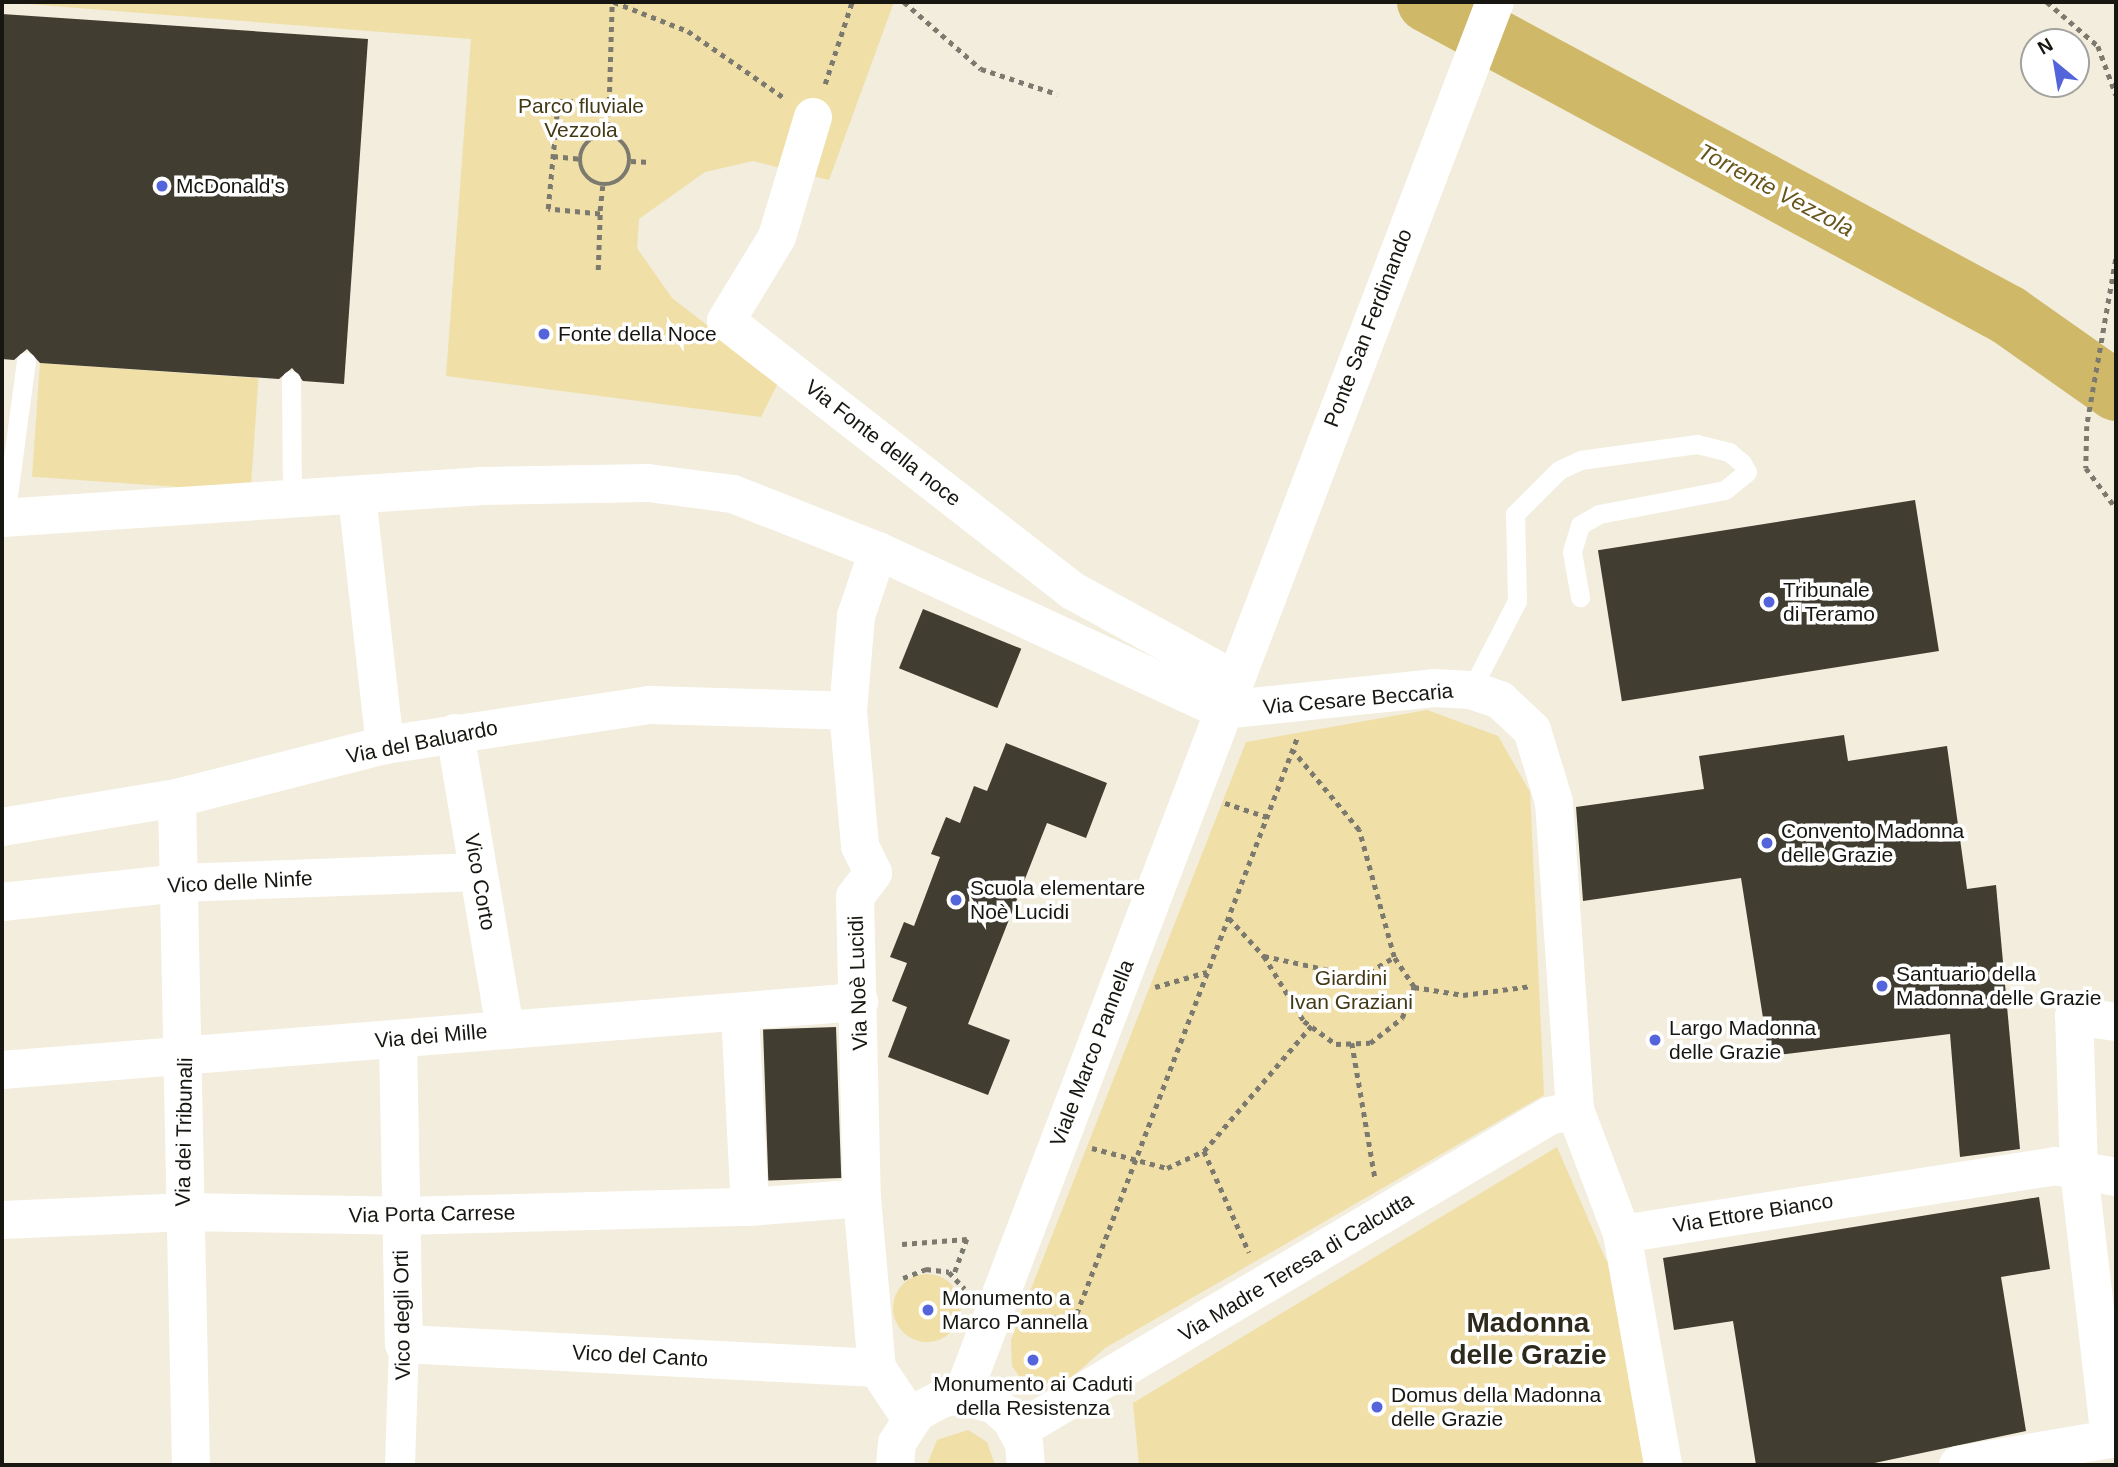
<!DOCTYPE html>
<meta charset="utf-8">
<style>
body{margin:0}
#map{position:relative;width:2118px;height:1467px;overflow:hidden;background:#f2eddc;font-family:Arial,sans-serif}
div>[style]{position:absolute}
.green>*{inset:0;background:#f0dfa7;transform-origin:0 0}
.round{border-radius:50%}
.river>*{height:60px;margin:-30px;padding:0 30px;transform-origin:30px;border-radius:30px;background:#d0b869}
.building>*{inset:0;background:#413d30;transform-origin:0 0}
.path>*{height:4.5px;margin-top:-2.25px;transform-origin:0;background:repeating-linear-gradient(90deg,#7c7a6f 0 5px,transparent 0 10px)}
.path>.ring{margin:-2.25px;padding:0;box-sizing:content-box;background:none;border:4.5px solid #7c7a6f;border-radius:50%}
.service>*{height:19px;margin:-9.5px;padding:0 9.5px;transform-origin:9.5px;border-radius:9.5px;background:#fff}
.pedestrian>*{height:30px;margin:-15px;padding:0 15px;transform-origin:15px;border-radius:15px;background:#fff}
.minor>*{height:38px;margin:-19px;padding:0 19px;transform-origin:19px;border-radius:19px;background:#fff}
.tertiary>*{height:38px;margin:-19px;padding:0 19px;transform-origin:19px;border-radius:19px;background:#fff}
.secondary>*{height:38px;margin:-19px;padding:0 19px;transform-origin:19px;border-radius:19px;background:#fff}
.dots>*{width:19px;height:19px;translate:-50% -50%;box-sizing:border-box;border:4px solid #fff;border-radius:50%}
span{translate:-50% -50%;white-space:nowrap;text-align:center;line-height:1.15;-webkit-text-stroke:7px #fff;paint-order:stroke}
.park-label{font-size:21px;color:#433916}
.poi-label{font-size:21px;color:#171610}
.left{translate:0 -50%;text-align:left}
.street-label{font-size:21px;color:#171610}
.water-label{font-size:23px;color:#67561b;font-style:italic}
.district-label{font-size:28px;color:#2d2a1d;font-weight:700}
.frame{position:absolute;inset:0;border:4px solid #171610;pointer-events:none}
.north{position:absolute;left:2020px;top:28px;width:70px;height:70px;box-sizing:border-box;background:#fff;border:2px solid #a2a29f;border-radius:50%;rotate:330deg;font-size:19px;font-weight:700;line-height:28px;text-align:center;color:#171610}
.north::after{content:'';display:block;margin:auto;width:24px;height:32px;background:#5465db;clip-path:polygon(50% 0,100% 100%,50% 72%,0 100%)}
</style>
<div id="map">
<div class="green">
<i style="clip-path:polygon(2px 2px,894px 2px,829px 180px,753px 161px,705px 172px,639px 219px,637px 248px,672px 298px,779px 381px,761px 417px,446px 376px,471px 39px)"></i>
<i style="left:40px;top:363px;width:219px;height:114px;rotate:4deg"></i>
<i style="clip-path:polygon(1427px 710px,1498px 736px,1530px 792px,1544px 1095px,1105px 1348px,1064px 1384px,1044px 1391px,1025px 1384px,1012px 1366px,1011px 1340px,1246px 742px)"></i>
<i style="clip-path:polygon(1557px 1147px,1606px 1260px,1627px 1257px,1663px 1465px,1139px 1465px,1133px 1403px)"></i>
<i class="round" style="left:893px;top:1274px;width:68px;height:68px"></i>
<i style="clip-path:polygon(968px 1430px,987px 1442px,995px 1465px,927px 1465px,937px 1440px)"></i>
</div>
<div class="river">
<i style="left:1427px;top:2px;width:660px;rotate:28.31deg"></i>
<i style="left:2008px;top:315px;width:132px;rotate:35.1deg"></i>
</div>
<div class="building">
<i style="clip-path:polygon(2px 14px,368px 39px,344px 384px,303px 381px,292px 368px,279px 379px,40px 363px,27px 349px,14px 360px,2px 359px)"></i>
<i style="left:1915px;top:500px;width:153px;height:321px;rotate:81deg"></i>
<i style="left:923px;top:609px;width:106px;height:64px;rotate:22deg"></i>
<i style="clip-path:polygon(1844px 735px,1848px 761px,1947px 746px,1967px 889px,1996px 885px,2020px 1149px,1960px 1157px,1950px 1034px,1769px 1056px,1741px 878px,1583px 901px,1576px 807px,1704px 789px,1699px 756px)"></i>
<i style="clip-path:polygon(1006px 743px,1107px 783px,1086px 838px,1047px 823px,968px 1024px,1010px 1040px,988px 1095px,888px 1057px,907px 1007px,892px 1001px,907px 963px,890px 957px,904px 922px,914px 926px,940px 857px,931px 854px,946px 817px,960px 823px,974px 786px,987px 791px)"></i>
<i style="left:836px;top:1027px;width:151px;height:73px;rotate:88deg"></i>
<i style="clip-path:polygon(2039px 1197px,2050px 1269px,2001px 1277px,2026px 1431px,1865px 1465px,1756px 1465px,1733px 1321px,1674px 1330px,1663px 1258px)"></i>
</div>
<div class="path">
<i style="left:614px;top:2px;width:79px;rotate:21.4deg"></i>
<i style="left:688px;top:31px;width:119px;rotate:34.8deg"></i>
<i style="left:904px;top:2px;width:102px;rotate:41deg"></i>
<i style="left:981px;top:69px;width:80px;rotate:18.2deg"></i>
<i style="left:2047px;top:2px;width:67px;rotate:40.8deg"></i>
<i style="left:2098px;top:46px;width:52px;rotate:69.8deg"></i>
<i style="left:825px;top:84px;width:86px;rotate:-71.8deg"></i>
<i style="left:609px;top:102px;width:100px;rotate:-88.3deg"></i>
<i class="ring" style="left:580px;top:135px;width:45.5px;height:45.5px"></i>
<i style="left:553px;top:156px;width:27px;rotate:6deg"></i>
<i style="left:631px;top:161px;width:20px;rotate:3deg"></i>
<i style="left:603px;top:186px;width:28px;rotate:96deg"></i>
<i style="left:600px;top:214px;width:52px;rotate:-174.5deg"></i>
<i style="left:548px;top:209px;width:108px;rotate:-84.7deg"></i>
<i style="left:558px;top:101px;width:51px;rotate:1.1deg"></i>
<i style="left:609px;top:102px;width:33px;rotate:92deg"></i>
<i style="left:2116px;top:259px;width:169px;rotate:99.9deg"></i>
<i style="left:2087px;top:426px;width:42px;rotate:91.4deg"></i>
<i style="left:2086px;top:468px;width:50px;rotate:53.1deg"></i>
<i style="left:598px;top:270px;width:56px;rotate:-88deg"></i>
<i style="left:1225px;top:803px;width:44px;rotate:18.4deg"></i>
<i style="left:1229px;top:918px;width:52px;rotate:47.4deg"></i>
<i style="left:1264px;top:956px;width:76px;rotate:58.4deg"></i>
<i style="left:1304px;top:1021px;width:39px;rotate:36deg"></i>
<i style="left:1336px;top:1044px;width:34px;rotate:-2deg"></i>
<i style="left:1370px;top:1043px;width:41px;rotate:-38deg"></i>
<i style="left:1402px;top:1018px;width:33px;rotate:-69deg"></i>
<i style="left:1414px;top:987px;width:36px;rotate:-124deg"></i>
<i style="left:1264px;top:956px;width:99px;rotate:12.2deg"></i>
<i style="left:1361px;top:977px;width:39px;rotate:-31deg"></i>
<i style="left:1394px;top:957px;width:132px;rotate:-105.4deg"></i>
<i style="left:1359px;top:830px;width:103px;rotate:-129.9deg"></i>
<i style="left:1155px;top:987px;width:54px;rotate:-16.1deg"></i>
<i style="left:1414px;top:987px;width:50px;rotate:9.3deg"></i>
<i style="left:1463px;top:995px;width:69px;rotate:-7.5deg"></i>
<i style="left:1352px;top:1043px;width:136px;rotate:80.3deg"></i>
<i style="left:1092px;top:1148px;width:78px;rotate:14.9deg"></i>
<i style="left:1167px;top:1168px;width:41px;rotate:-24.7deg"></i>
<i style="left:1204px;top:1151px;width:165px;rotate:-49.4deg"></i>
<i style="left:1204px;top:1151px;width:111px;rotate:66deg"></i>
<i style="left:902px;top:1244px;width:65px;rotate:-4.4deg"></i>
<i style="left:967px;top:1239px;width:38px;rotate:110deg"></i>
<i style="left:903px;top:1278px;width:25px;rotate:-21deg"></i>
<i style="left:926px;top:1269px;width:23px;rotate:7deg"></i>
<i style="left:949px;top:1272px;width:23px;rotate:47deg"></i>
<i style="left:1028px;top:1322px;width:25px;rotate:-12deg"></i>
<i style="left:1052px;top:1317px;width:22px;rotate:16deg"></i>
<i style="left:1073px;top:1323px;width:626px;rotate:-69.05deg"></i>
</div>
<div class="service">
<i style="left:291px;top:380px;width:120px;rotate:89.5deg"></i>
<i style="left:5px;top:518px;width:158px;rotate:-82.4deg"></i>
<i style="left:1471px;top:690px;width:100px;rotate:-62.7deg"></i>
<i style="left:1517px;top:601px;width:87px;rotate:-91.3deg"></i>
<i style="left:1515px;top:514px;width:62px;rotate:-45deg"></i>
<i style="left:1559px;top:470px;width:23px;rotate:-25deg"></i>
<i style="left:1580px;top:460px;width:118px;rotate:-7.8deg"></i>
<i style="left:1697px;top:444px;width:33px;rotate:14deg"></i>
<i style="left:1729px;top:452px;width:17px;rotate:40deg"></i>
<i style="left:1742px;top:463px;width:10px;rotate:61deg"></i>
<i style="left:1747px;top:472px;width:28px;rotate:141deg"></i>
<i style="left:1725px;top:490px;width:128px;rotate:169.2deg"></i>
<i style="left:1599px;top:514px;width:22px;rotate:150deg"></i>
<i style="left:1580px;top:525px;width:28px;rotate:107deg"></i>
<i style="left:1572px;top:552px;width:46px;rotate:79.9deg"></i>
</div>
<div class="pedestrian">
<i style="left:400px;top:1465px;width:121px;rotate:-88.1deg"></i>
</div>
<div class="minor">
<i style="left:813px;top:117px;width:125px;rotate:106.7deg"></i>
<i style="left:777px;top:237px;width:98px;rotate:121.3deg"></i>
<i style="left:726px;top:321px;width:440px;rotate:37.9deg"></i>
<i style="left:1073px;top:591px;width:183px;rotate:28.8deg"></i>
<i style="left:357px;top:496px;width:251px;rotate:83.6deg"></i>
<i style="left:878px;top:551px;width:69px;rotate:108.7deg"></i>
<i style="left:856px;top:616px;width:95px;rotate:94.8deg"></i>
<i style="left:848px;top:711px;width:136px;rotate:84.9deg"></i>
<i style="left:860px;top:846px;width:30px;rotate:64deg"></i>
<i style="left:873px;top:873px;width:30px;rotate:127deg"></i>
<i style="left:855px;top:897px;width:301px;rotate:88.7deg"></i>
<i style="left:862px;top:1198px;width:171px;rotate:85deg"></i>
<i style="left:877px;top:1368px;width:61px;rotate:56.3deg"></i>
<i style="left:1222px;top:710px;width:213px;rotate:-5.9deg"></i>
<i style="left:1434px;top:688px;width:37px;rotate:3deg"></i>
<i style="left:1471px;top:690px;width:31px;rotate:19deg"></i>
<i style="left:1500px;top:700px;width:44px;rotate:43.2deg"></i>
<i style="left:1532px;top:730px;width:75px;rotate:73deg"></i>
<i style="left:1554px;top:802px;width:309px;rotate:86.1deg"></i>
<i style="left:1575px;top:1110px;width:133px;rotate:69.2deg"></i>
<i style="left:1622px;top:1234px;width:235px;rotate:79.9deg"></i>
<i style="left:455px;top:733px;width:301px;rotate:80.4deg"></i>
<i style="left:177px;top:798px;width:667px;rotate:88.8deg"></i>
<i style="left:2px;top:827px;width:177px;rotate:-9.4deg"></i>
<i style="left:177px;top:798px;width:215px;rotate:-14.3deg"></i>
<i style="left:385px;top:745px;width:269px;rotate:-8.6deg"></i>
<i style="left:651px;top:705px;width:197px;rotate:1.7deg"></i>
<i style="left:2px;top:902px;width:178px;rotate:-6.1deg"></i>
<i style="left:179px;top:883px;width:299px;rotate:-2.1deg"></i>
<i style="left:740px;top:1012px;width:195px;rotate:87.1deg"></i>
<i style="left:398px;top:1039px;width:305px;rotate:88.9deg"></i>
<i style="left:404px;top:1344px;width:474px;rotate:2.9deg"></i>
<i style="left:2px;top:1070px;width:860px;rotate:-4.54deg"></i>
<i style="left:2px;top:1220px;width:180px;rotate:-2.5deg"></i>
<i style="left:182px;top:1212px;width:219px;rotate:1deg"></i>
<i style="left:401px;top:1216px;width:349px;rotate:-1.5deg"></i>
<i style="left:750px;top:1207px;width:112px;rotate:-4.6deg"></i>
<i style="left:1622px;top:1234px;width:438px;rotate:-8.9deg"></i>
<i style="left:2055px;top:1166px;width:62px;rotate:10.2deg"></i>
<i style="left:1019px;top:1430px;width:616px;rotate:-30.64deg"></i>
<i style="left:1549px;top:1116px;width:27px;rotate:-13deg"></i>
<i style="left:2110px;top:1439px;width:270px;rotate:-96.6deg"></i>
<i style="left:2079px;top:1171px;width:155px;rotate:-91.8deg"></i>
<i style="left:2074px;top:1016px;width:42px;rotate:8.1deg"></i>
<i style="left:1958px;top:1465px;width:160px;rotate:-9.7deg"></i>
</div>
<div class="tertiary">
<i style="left:2px;top:518px;width:479px;rotate:-3.8deg"></i>
<i style="left:480px;top:486px;width:168px;rotate:-1deg"></i>
<i style="left:648px;top:483px;width:86px;rotate:7.4deg"></i>
<i style="left:733px;top:494px;width:156px;rotate:21.5deg"></i>
<i style="left:878px;top:551px;width:379px;rotate:24.8deg"></i>
<i style="left:962px;top:1396px;width:1492px;rotate:-69.08deg"></i>
</div>
<div class="secondary">
<i style="left:895px;top:1465px;width:22px;rotate:-85deg"></i>
<i style="left:897px;top:1443px;width:37px;rotate:-57deg"></i>
<i style="left:917px;top:1412px;width:30px;rotate:-28deg"></i>
<i style="left:943px;top:1398px;width:19px;rotate:-6deg"></i>
<i style="left:962px;top:1396px;width:34px;rotate:15deg"></i>
<i style="left:995px;top:1405px;width:23px;rotate:43deg"></i>
<i style="left:1012px;top:1421px;width:26px;rotate:62deg"></i>
<i style="left:1024px;top:1444px;width:21px;rotate:85deg"></i>
</div>
<div class="dots">
<i style="left:162px;top:186px;background:#5465db"></i>
<i style="left:544px;top:334px;background:#5465db"></i>
<i style="left:1769px;top:602px;background:#5465db"></i>
<i style="left:1767px;top:843px;background:#5465db"></i>
<i style="left:956px;top:900px;background:#5465db"></i>
<i style="left:1882px;top:986px;background:#5465db"></i>
<i style="left:1655px;top:1040px;background:#5465db"></i>
<i style="left:928px;top:1310px;background:#5465db"></i>
<i style="left:1033px;top:1360px;background:#5465db"></i>
<i style="left:1377px;top:1407px;background:#5465db"></i>
</div>
<div class="park-label">
<span style="left:581px;top:118px">Parco fluviale<br>Vezzola</span>
<span style="left:1351px;top:990px">Giardini<br>Ivan Graziani</span>
</div>
<div class="poi-label">
<span class="left" style="left:176px;top:186px">McDonald's</span>
<span class="left" style="left:558px;top:334px">Fonte della Noce</span>
<span class="left" style="left:1783px;top:602px">Tribunale<br>di Teramo</span>
<span class="left" style="left:1781px;top:843px">Convento Madonna<br>delle Grazie</span>
<span class="left" style="left:970px;top:900px">Scuola elementare<br>Noè Lucidi</span>
<span class="left" style="left:1896px;top:986px">Santuario della<br>Madonna delle Grazie</span>
<span class="left" style="left:1669px;top:1040px">Largo Madonna<br>delle Grazie</span>
<span class="left" style="left:942px;top:1310px">Monumento a<br>Marco Pannella</span>
<span style="left:1033px;top:1396px">Monumento ai Caduti<br>della Resistenza</span>
<span class="left" style="left:1391px;top:1407px">Domus della Madonna<br>delle Grazie</span>
</div>
<div class="street-label">
<span style="left:1368px;top:328px;rotate:-69deg">Ponte San Ferdinando</span>
<span style="left:883px;top:443px;rotate:38deg">Via Fonte della noce</span>
<span style="left:1358px;top:699px;rotate:-5deg">Via Cesare Beccaria</span>
<span style="left:422px;top:742px;rotate:-11deg">Via del Baluardo</span>
<span style="left:240px;top:882px;rotate:-3deg">Vico delle Ninfe</span>
<span style="left:480px;top:882px;rotate:80deg">Vico Corto</span>
<span style="left:858px;top:983px;rotate:-92deg">Via Noè Lucidi</span>
<span style="left:431px;top:1036px;rotate:-5deg">Via dei Mille</span>
<span style="left:1092px;top:1053px;rotate:-69deg">Viale Marco Pannella</span>
<span style="left:184px;top:1132px;rotate:-89deg">Via dei Tribunali</span>
<span style="left:1753px;top:1213px;rotate:-9deg">Via Ettore Bianco</span>
<span style="left:432px;top:1214px;rotate:-1deg">Via Porta Carrese</span>
<span style="left:1296px;top:1267px;rotate:-31deg">Via Madre Teresa di Calcutta</span>
<span style="left:402px;top:1315px;rotate:-91deg">Vico degli Orti</span>
<span style="left:640px;top:1356px;rotate:3deg">Vico del Canto</span>
</div>
<div class="water-label">
<span style="left:1776px;top:190px;rotate:28deg">Torrente Vezzola</span>
</div>
<div class="district-label">
<span style="left:1528px;top:1339px">Madonna<br>delle Grazie</span>
</div>
<div class="frame"></div>
<div class="north">N</div>
</div>
